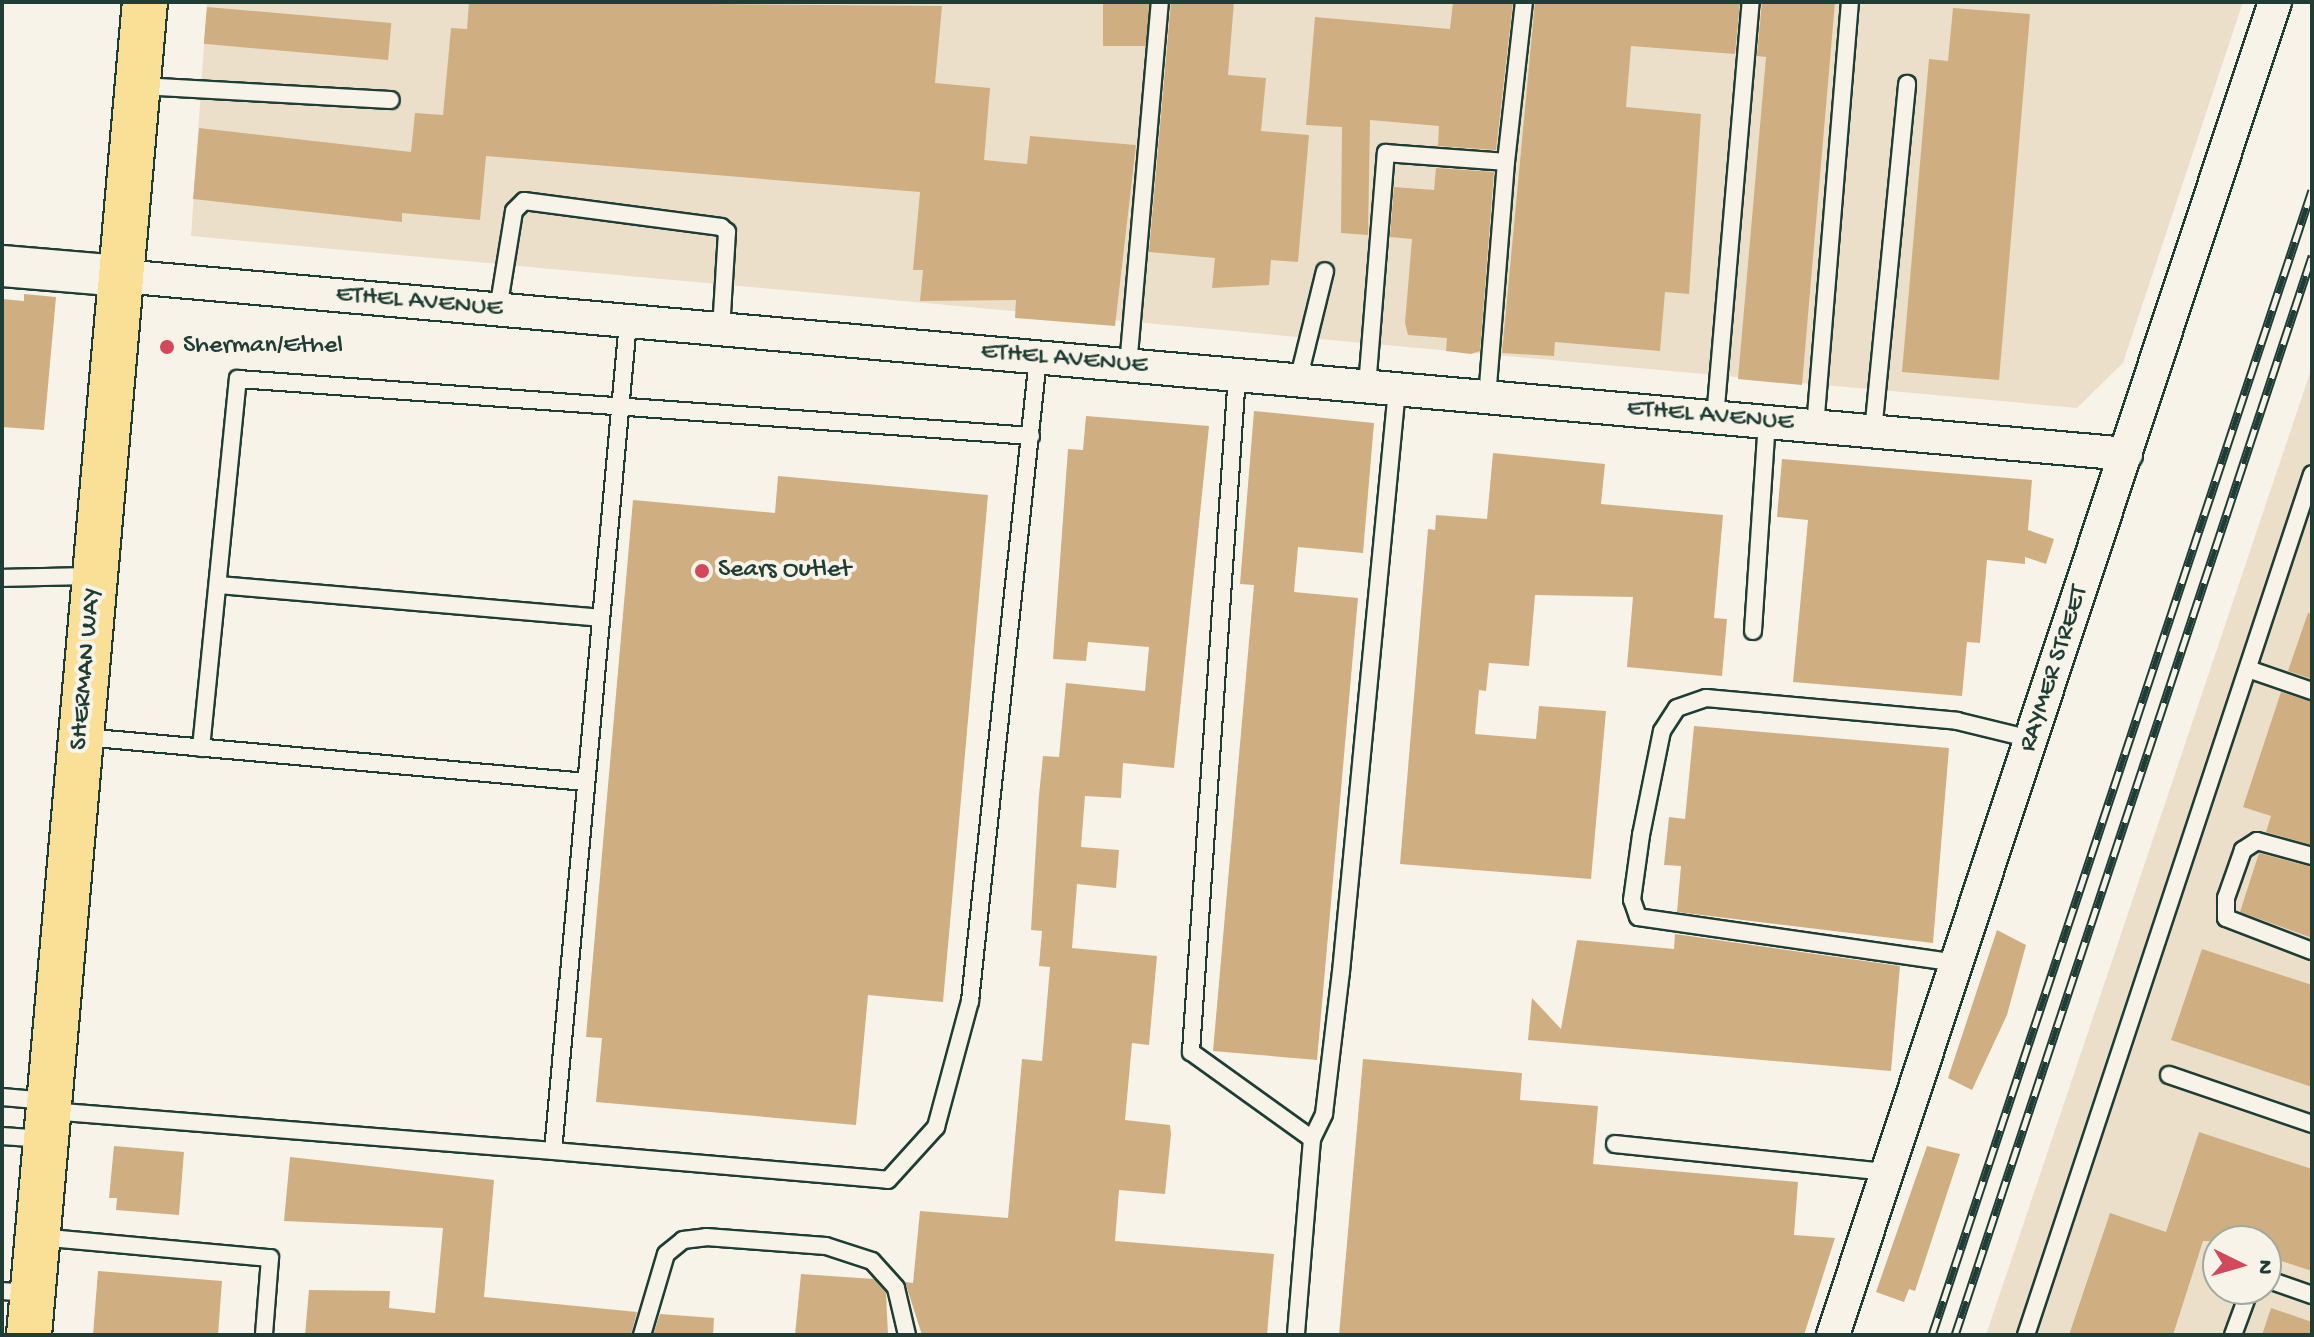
<!DOCTYPE html>
<style>
body{margin:0}
#map{position:relative;width:2314px;height:1337px;overflow:hidden;background:#f7f3e8;font-family:"Gochi Hand",sans-serif}
div>[style]{position:absolute}
.built>*{inset:0;background:#ebdfc9}
.building>*{inset:0;background:#cfaf82;transform-origin:0 0}
.roads{filter:drop-shadow(2px 0 #1f3d34) drop-shadow(-2px 0 #1f3d34) drop-shadow(0 2px #1f3d34) drop-shadow(0 -2px #1f3d34)}
.service>*{height:16px;margin:-8px;padding:0 8px;transform-origin:8px;border-radius:8px;background:#f7f3e8}
.minor>*{height:32px;margin:-16px;padding:0 16px;transform-origin:16px;border-radius:16px;background:#f7f3e8}
.tertiary>*{height:40px;margin:-20px;padding:0 20px;transform-origin:20px;border-radius:20px;background:#f7f3e8}
.primary>*{height:44px;margin:-22px;padding:0 22px;transform-origin:22px;border-radius:22px;background:#fadf96}
.rail>*{height:9px;margin-top:-4.5px;transform-origin:0;background:repeating-linear-gradient(90deg,#f7f3e8 0 18px,#1f3d34 0 36px);box-sizing:border-box;border-block:2px solid #1f3d34}
.dots>*{width:22px;height:22px;translate:-50% -50%;box-sizing:border-box;border:4px solid #f7f3e8;border-radius:50%}
span{translate:-50% -50%;white-space:nowrap;text-align:center;line-height:1.15;-webkit-text-stroke:8px #f7f3e8;paint-order:stroke}
.street-label{font-size:26px;color:#1f3d34}
.poi-label{font-size:26px;color:#1f3d34}
.left{translate:0 -50%;text-align:left}
.frame{position:absolute;inset:0;border:4px solid #1f3d34;pointer-events:none}
.north{position:absolute;left:2202px;top:1225px;width:80px;height:80px;box-sizing:border-box;background:#f7f3e8;border:2px solid #a1aaa0;border-radius:50%;rotate:95deg;font-size:22px;font-weight:700;line-height:32px;text-align:center;color:#1f3d34}
.north::after{content:'';display:block;margin:auto;width:28px;height:36px;background:#d1495b;clip-path:polygon(50% 0,100% 100%,50% 72%,0 100%)}
</style>
<div id="map">
<div class="built">
<i style="clip-path:polygon(207px 2px,2243px 2px,2123px 363px,2077px 408px,191px 236px)"></i>
<i style="clip-path:polygon(evenodd,2312px 367px,2312px 1335px,1986px 1335px,2312px 367px,2218px 1241px,2266px 1241px,2266px 1289px,2218px 1289px,2218px 1241px)"></i>
</div>
<div class="building">
<i style="clip-path:polygon(469px 2px,942px 6px,935px 83px,990px 88px,984px 160px,1027px 164px,1030px 136px,1136px 145px,1115px 326px,1015px 318px,1016px 300px,920px 301px,923px 270px,913px 270px,920px 192px,486px 156px,480px 220px,402px 213px,402px 222px,193px 199px,199px 128px,411px 152px,415px 113px,443px 115px,451px 28px,467px 29px)"></i>
<i style="left:1103px;top:2px;width:46px;height:44px"></i>
<i style="clip-path:polygon(1171px 2px,1234px 2px,1228px 75px,1266px 78px,1261px 131px,1309px 135px,1298px 262px,1271px 260px,1269px 285px,1212px 288px,1215px 258px,1149px 252px)"></i>
<i style="clip-path:polygon(1453px 2px,1513px 2px,1496px 150px,1438px 146px,1439px 126px,1370px 120px,1368px 235px,1341px 233px,1342px 127px,1306px 125px,1315px 17px,1450px 29px)"></i>
<i style="clip-path:polygon(1535px 2px,1740px 2px,1735px 54px,1631px 46px,1626px 107px,1701px 114px,1689px 294px,1665px 292px,1660px 351px,1555px 342px,1554px 356px,1502px 353px)"></i>
<i style="clip-path:polygon(1762px 2px,1835px 2px,1802px 385px,1738px 379px,1766px 57px,1757px 56px)"></i>
<i style="left:207px;top:7px;width:185px;height:37px;rotate:5deg"></i>
<i style="clip-path:polygon(1953px 8px,2030px 14px,1999px 380px,1902px 372px,1929px 59px,1948px 61px)"></i>
<i style="clip-path:polygon(1436px 168px,1494px 172px,1480px 351px,1471px 354px,1446px 351px,1447px 338px,1408px 335px,1405px 323px,1412px 239px,1390px 237px,1394px 187px,1434px 190px)"></i>
<i style="clip-path:polygon(24px 294px,56px 297px,44px 430px,2px 427px,2px 299px,24px 301px)"></i>
<i style="clip-path:polygon(1254px 411px,1374px 423px,1363px 553px,1298px 547px,1294px 592px,1358px 598px,1317px 1060px,1213px 1051px,1254px 585px,1240px 584px)"></i>
<i style="clip-path:polygon(1086px 416px,1209px 426px,1174px 768px,1123px 763px,1121px 798px,1085px 796px,1081px 847px,1119px 850px,1116px 888px,1077px 884px,1072px 948px,1157px 956px,1149px 1045px,1132px 1043px,1125px 1120px,1170px 1125px,1171px 1134px,1165px 1194px,1119px 1190px,1115px 1241px,1274px 1254px,1267px 1335px,922px 1335px,905px 1282px,913px 1283px,920px 1211px,1008px 1218px,1022px 1059px,1042px 1061px,1050px 967px,1039px 966px,1042px 931px,1031px 930px,1039px 795px,1043px 756px,1059px 757px,1066px 683px,1145px 691px,1149px 647px,1088px 642px,1086px 661px,1053px 659px,1068px 449px,1083px 450px)"></i>
<i style="clip-path:polygon(1493px 453px,1605px 464px,1601px 504px,1723px 515px,1714px 618px,1727px 619px,1722px 676px,1627px 667px,1633px 597px,1535px 595px,1529px 666px,1489px 663px,1486px 691px,1479px 690px,1475px 734px,1536px 739px,1539px 706px,1606px 711px,1591px 879px,1400px 864px,1428px 529px,1435px 530px,1436px 515px,1487px 519px)"></i>
<i style="clip-path:polygon(1782px 459px,2032px 480px,2028px 530px,2054px 539px,2046px 564px,2025px 557px,2025px 564px,1987px 560px,1980px 643px,1967px 642px,1962px 696px,1793px 682px,1808px 520px,1777px 517px)"></i>
<i style="clip-path:polygon(778px 476px,988px 495px,943px 1002px,868px 995px,856px 1125px,596px 1102px,602px 1038px,586px 1037px,633px 500px,775px 513px)"></i>
<i style="clip-path:polygon(2308px 613px,2312px 614px,2312px 679px,2288px 671px)"></i>
<i style="clip-path:polygon(2281px 692px,2312px 702px,2312px 845px,2266px 832px,2271px 816px,2243px 807px)"></i>
<i style="clip-path:polygon(1694px 726px,1949px 748px,1933px 943px,1677px 912px,1681px 866px,1664px 865px,1669px 817px,1685px 819px)"></i>
<i style="clip-path:polygon(2259px 853px,2312px 867px,2312px 938px,2240px 912px)"></i>
<i style="clip-path:polygon(1997px 930px,2026px 945px,2007px 1015px,1972px 1090px,1948px 1078px)"></i>
<i style="clip-path:polygon(1675px 934px,1900px 966px,1891px 1071px,1528px 1040px,1532px 998px,1561px 1029px,1577px 940px,1674px 949px)"></i>
<i style="clip-path:polygon(2202px 949px,2312px 985px,2312px 1087px,2171px 1040px)"></i>
<i style="clip-path:polygon(1363px 1059px,1522px 1073px,1520px 1100px,1598px 1106px,1593px 1164px,1798px 1182px,1794px 1235px,1835px 1238px,1804px 1335px,1339px 1335px)"></i>
<i style="clip-path:polygon(2199px 1132px,2312px 1169px,2312px 1271px,2266px 1256px,2266px 1241px,2203px 1241px,2173px 1335px,2069px 1335px,2110px 1213px,2166px 1232px)"></i>
<i style="clip-path:polygon(114px 1146px,184px 1152px,179px 1215px,116px 1210px,117px 1198px,109px 1198px)"></i>
<i style="clip-path:polygon(1927px 1146px,1960px 1154px,1915px 1291px,1909px 1289px,1904px 1302px,1876px 1292px)"></i>
<i style="clip-path:polygon(290px 1157px,494px 1180px,484px 1297px,637px 1312px,631px 1335px,305px 1335px,309px 1290px,390px 1291px,389px 1308px,435px 1313px,443px 1228px,284px 1221px)"></i>
<i style="clip-path:polygon(98px 1271px,222px 1281px,218px 1335px,93px 1335px)"></i>
<i style="clip-path:polygon(801px 1274px,874px 1279px,886px 1293px,888px 1335px,795px 1335px)"></i>
<i style="clip-path:polygon(2271px 1308px,2312px 1322px,2312px 1335px,2262px 1335px)"></i>
<i style="clip-path:polygon(660px 1314px,714px 1318px,713px 1335px,653px 1335px)"></i>
</div>
<div class="roads">
<div class="service">
<i style="left:140px;top:86px;width:251px;rotate:3.2deg"></i>
<i style="left:498px;top:310px;width:100px;rotate:-80.8deg"></i>
<i style="left:514px;top:211px;width:14px;rotate:-45deg"></i>
<i style="left:524px;top:201px;width:199px;rotate:7.5deg"></i>
<i style="left:721px;top:227px;width:8px;rotate:40deg"></i>
<i style="left:727px;top:232px;width:98px;rotate:93.5deg"></i>
<i style="left:628px;top:322px;width:832px;rotate:95.17deg"></i>
<i style="left:553px;top:1151px;width:336px;rotate:4.9deg"></i>
<i style="left:888px;top:1180px;width:72px;rotate:-47.8deg"></i>
<i style="left:936px;top:1127px;width:131px;rotate:-74.9deg"></i>
<i style="left:970px;top:1001px;width:647px;rotate:-83.96deg"></i>
<i style="left:1128px;top:366px;width:365px;rotate:-85deg"></i>
<i style="left:1237px;top:375px;width:679px;rotate:93.89deg"></i>
<i style="left:1191px;top:1052px;width:149px;rotate:35.7deg"></i>
<i style="left:1312px;top:1139px;width:197px;rotate:94.7deg"></i>
<i style="left:1298px;top:381px;width:113px;rotate:-76.2deg"></i>
<i style="left:1367px;top:387px;width:235px;rotate:-85.4deg"></i>
<i style="left:1386px;top:153px;width:120px;rotate:4.3deg"></i>
<i style="left:1506px;top:162px;width:161px;rotate:-83.6deg"></i>
<i style="left:1487px;top:398px;width:237px;rotate:-85.4deg"></i>
<i style="left:1715px;top:418px;width:418px;rotate:-85.1deg"></i>
<i style="left:1815px;top:427px;width:426px;rotate:-85.3deg"></i>
<i style="left:1873px;top:432px;width:350px;rotate:-84.4deg"></i>
<i style="left:2px;top:578px;width:90px;rotate:-1.3deg"></i>
<i style="left:218px;top:585px;width:384px;rotate:4.9deg"></i>
<i style="left:1753px;top:631px;width:209px;rotate:-86.2deg"></i>
<i style="left:2248px;top:669px;width:68px;rotate:19deg"></i>
<i style="left:83px;top:737px;width:505px;rotate:5.11deg"></i>
<i style="left:201px;top:748px;width:371px;rotate:-84.3deg"></i>
<i style="left:238px;top:379px;width:795px;rotate:4.11deg"></i>
<i style="left:2312px;top:856px;width:57px;rotate:-164.7deg"></i>
<i style="left:2257px;top:841px;width:17px;rotate:147deg"></i>
<i style="left:2243px;top:850px;width:51px;rotate:109.5deg"></i>
<i style="left:2226px;top:898px;width:20px;rotate:90deg"></i>
<i style="left:2226px;top:918px;width:92px;rotate:21deg"></i>
<i style="left:1957px;top:963px;width:322px;rotate:-171.8deg"></i>
<i style="left:1638px;top:917px;width:18px;rotate:-109deg"></i>
<i style="left:1632px;top:900px;width:66px;rotate:-82.1deg"></i>
<i style="left:1641px;top:835px;width:106px;rotate:-78.6deg"></i>
<i style="left:1662px;top:731px;width:27px;rotate:-57deg"></i>
<i style="left:1677px;top:708px;width:31px;rotate:-19deg"></i>
<i style="left:1706px;top:698px;width:252px;rotate:5.2deg"></i>
<i style="left:1957px;top:721px;width:76px;rotate:13.7deg"></i>
<i style="left:2169px;top:1075px;width:151px;rotate:18.9deg"></i>
<i style="left:2px;top:1097px;width:46px;rotate:5deg"></i>
<i style="left:50px;top:1111px;width:505px;rotate:4.55deg"></i>
<i style="left:2px;top:1136px;width:43px;rotate:4deg"></i>
<i style="left:1312px;top:1139px;width:28px;rotate:-64deg"></i>
<i style="left:1324px;top:1114px;width:143px;rotate:-83.2deg"></i>
<i style="left:1341px;top:972px;width:586px;rotate:-84.51deg"></i>
<i style="left:1615px;top:1144px;width:273px;rotate:5.9deg"></i>
<i style="left:38px;top:1237px;width:233px;rotate:5.2deg"></i>
<i style="left:270px;top:1258px;width:77px;rotate:94.5deg"></i>
<i style="left:2266px;top:1279px;width:49px;rotate:19.2deg"></i>
<i style="left:2px;top:1291px;width:30px;rotate:4deg"></i>
<i style="left:642px;top:1335px;width:84px;rotate:-73.5deg"></i>
<i style="left:666px;top:1254px;width:22px;rotate:-39deg"></i>
<i style="left:683px;top:1240px;width:23px;rotate:-7deg"></i>
<i style="left:706px;top:1237px;width:120px;rotate:4.3deg"></i>
<i style="left:826px;top:1246px;width:48px;rotate:18.1deg"></i>
<i style="left:872px;top:1261px;width:36px;rotate:48deg"></i>
<i style="left:896px;top:1288px;width:48px;rotate:76.8deg"></i>
<i style="left:2026px;top:1335px;width:907px;rotate:-71.62deg"></i>
<i style="left:2233px;top:1335px;width:49px;rotate:-69.7deg"></i>
</div>
<div class="minor">
<i style="left:121px;top:276px;width:2013px;rotate:5.07deg"></i>
<i style="left:1833px;top:1335px;width:1404px;rotate:-71.66deg"></i>
</div>
<div class="tertiary">
<i style="left:2px;top:266px;width:119px;rotate:4.8deg"></i>
</div>
<div class="primary">
<i style="left:29px;top:1335px;width:1338px;rotate:-85.03deg"></i>
</div>
</div>
<div class="rail">
<i style="left:1932px;top:1335px;width:1206px;rotate:-71.64deg"></i>
<i style="left:1955px;top:1335px;width:1137px;rotate:-71.69deg"></i>
</div>
<div class="dots">
<i style="left:167px;top:347px;background:#d1495b"></i>
<i style="left:702px;top:571px;background:#d1495b"></i>
</div>
<div class="street-label">
<span style="left:419px;top:303px;rotate:5deg">ETHEL AVENUE</span>
<span style="left:1064px;top:360px;rotate:5deg">ETHEL AVENUE</span>
<span style="left:1710px;top:417px;rotate:5deg">ETHEL AVENUE</span>
<span style="left:87px;top:669px;rotate:-85deg">SHERMAN WAY</span>
<span style="left:2055px;top:669px;rotate:-72deg">RAYMER STREET</span>
</div>
<div class="poi-label">
<span class="left" style="left:183px;top:347px">Sherman/Ethel</span>
<span class="left" style="left:718px;top:571px">Sears Outlet</span>
</div>
<div class="frame"></div>
<div class="north">N</div>
</div>
